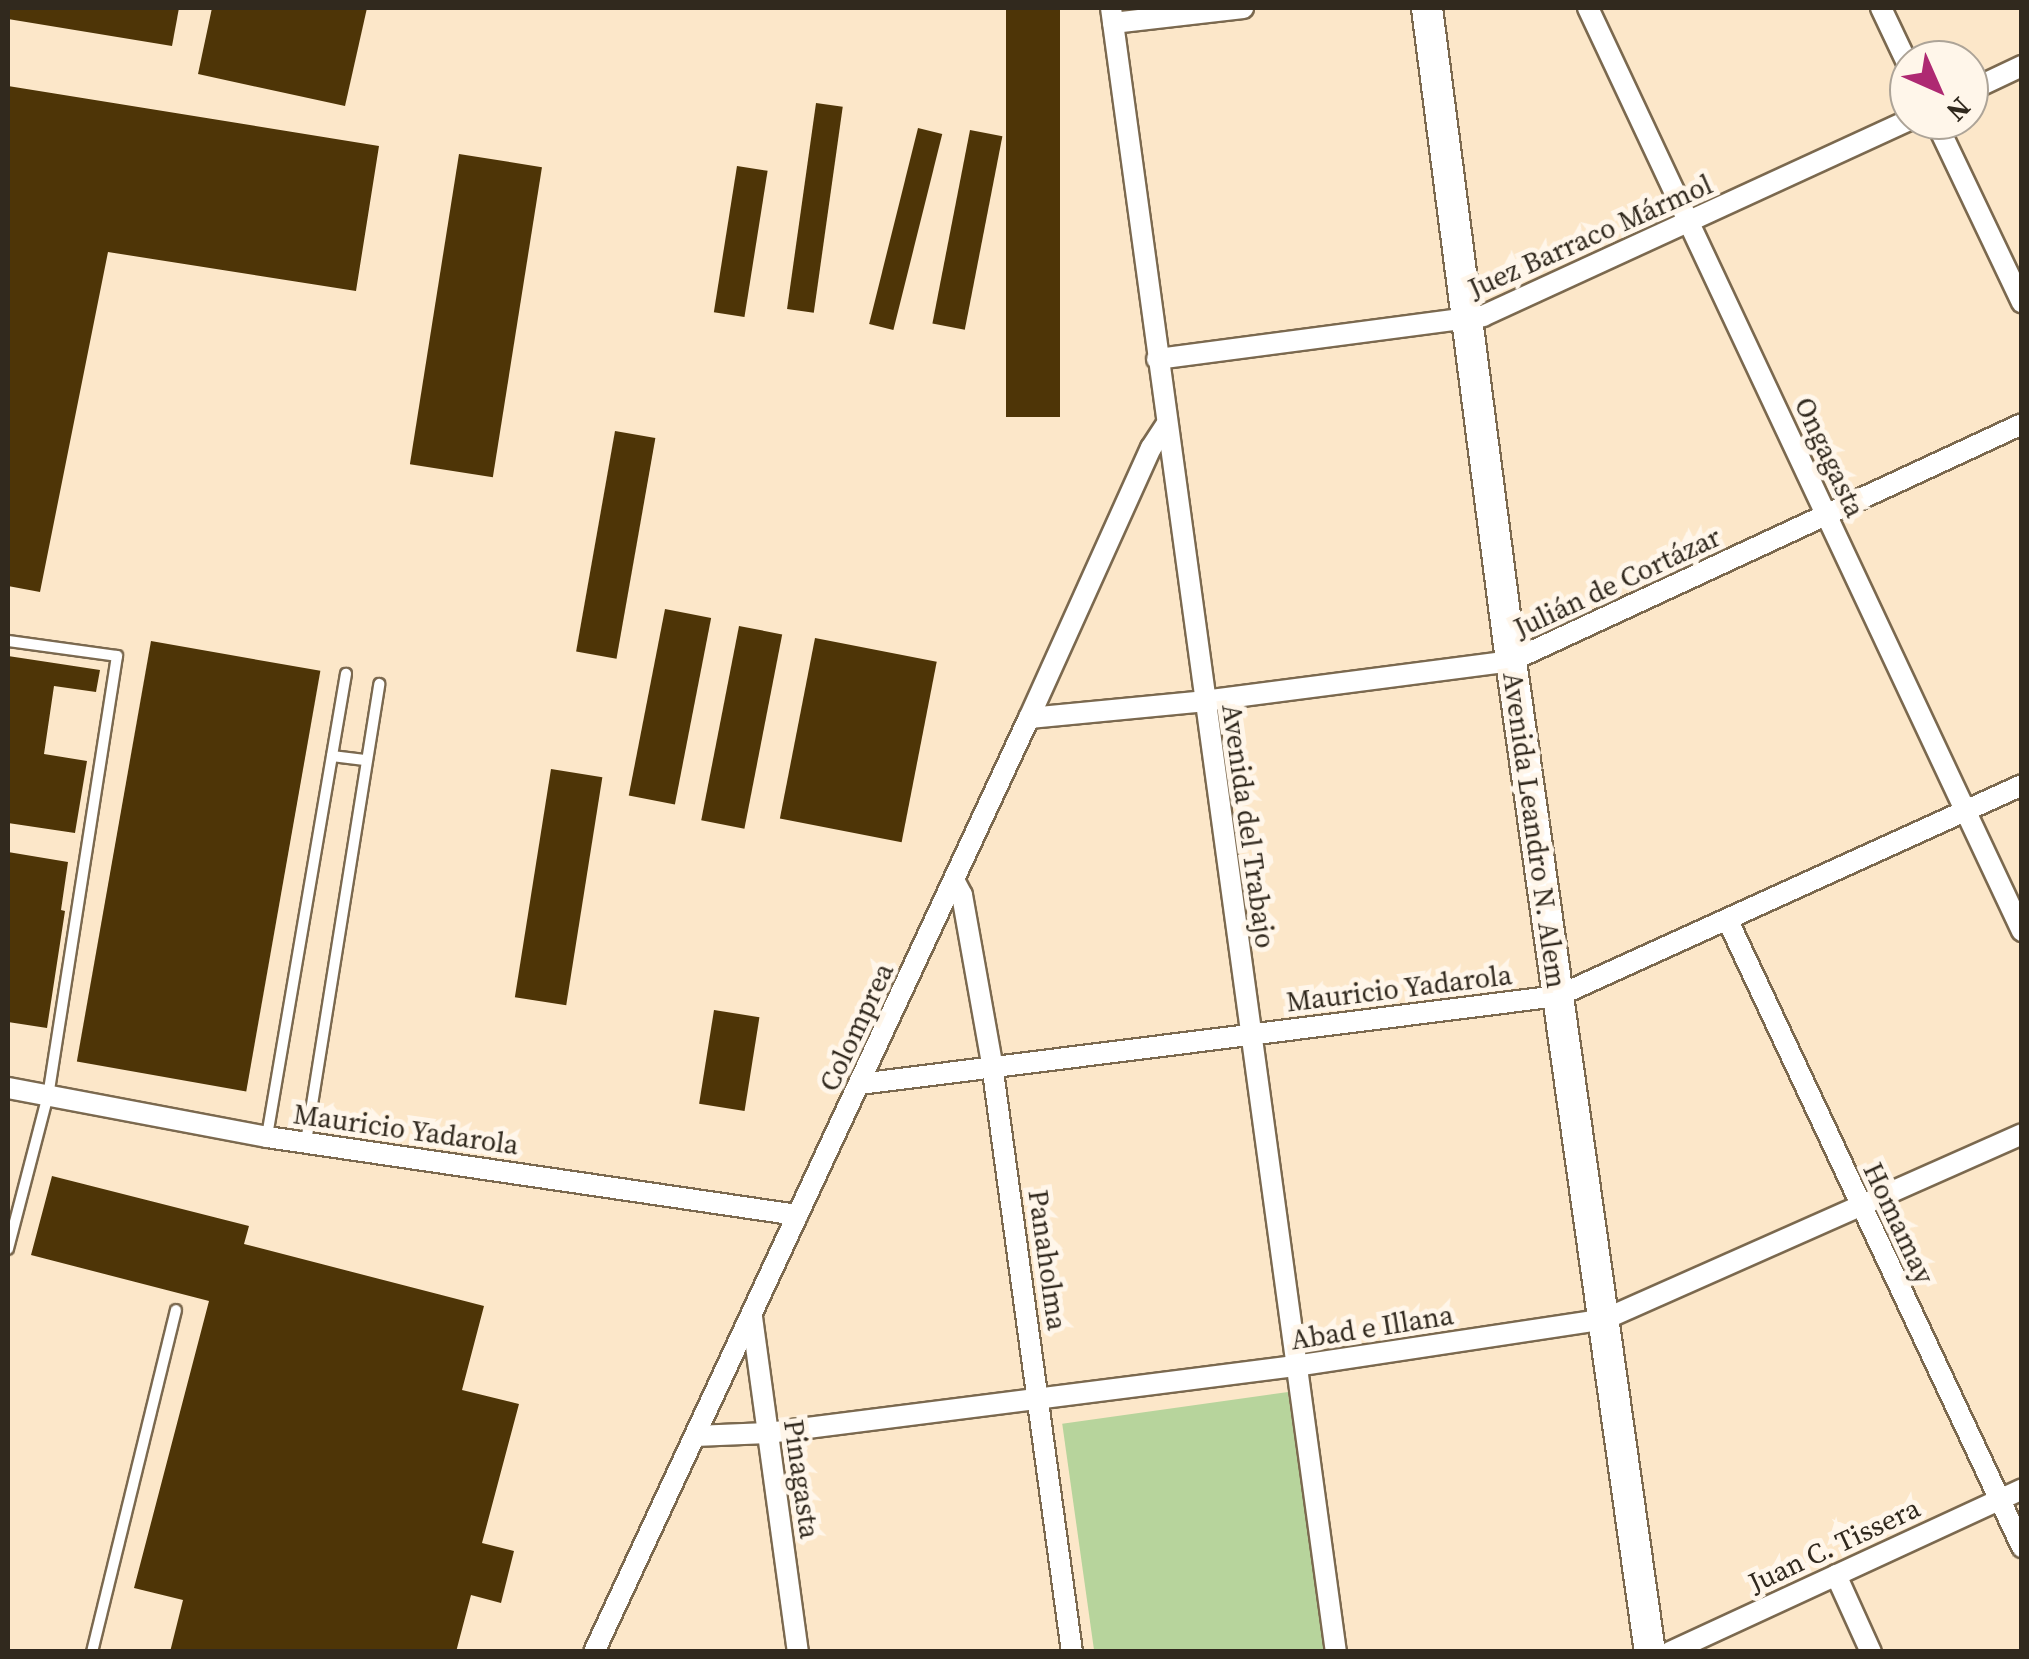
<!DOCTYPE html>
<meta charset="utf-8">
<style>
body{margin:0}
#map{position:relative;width:2029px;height:1659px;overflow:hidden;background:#fce7c9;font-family:"Source Serif 4",serif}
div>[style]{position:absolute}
.green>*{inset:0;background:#b7d49c;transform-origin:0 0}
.building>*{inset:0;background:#4e3507;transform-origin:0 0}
.roads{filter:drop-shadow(2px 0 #7b694f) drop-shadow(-2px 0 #7b694f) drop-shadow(0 2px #7b694f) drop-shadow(0 -2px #7b694f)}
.service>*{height:10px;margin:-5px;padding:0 5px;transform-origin:5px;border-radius:5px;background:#fff}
.minor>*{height:20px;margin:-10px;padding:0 10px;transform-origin:10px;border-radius:10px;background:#fff}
.secondary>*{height:30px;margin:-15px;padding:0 15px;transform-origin:15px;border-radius:15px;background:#fff}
span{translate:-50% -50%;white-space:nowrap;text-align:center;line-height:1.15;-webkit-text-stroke:10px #fff6ea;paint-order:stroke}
.street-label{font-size:28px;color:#31291e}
.frame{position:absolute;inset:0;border:10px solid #31291e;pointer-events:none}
.north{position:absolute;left:1889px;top:40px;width:100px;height:100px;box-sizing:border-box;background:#fff6ea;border:2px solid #ada498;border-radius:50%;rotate:135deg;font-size:28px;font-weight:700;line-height:40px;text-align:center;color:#31291e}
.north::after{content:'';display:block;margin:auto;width:35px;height:45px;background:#ae2972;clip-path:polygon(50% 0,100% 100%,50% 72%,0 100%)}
</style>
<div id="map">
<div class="green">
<i style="left:1288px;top:1392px;width:261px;height:228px;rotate:82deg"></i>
</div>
<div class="building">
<i style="clip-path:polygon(8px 8px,179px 8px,172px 46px,8px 19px)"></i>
<i style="clip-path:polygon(212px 8px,367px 8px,345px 106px,198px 74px)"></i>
<i style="left:1006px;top:8px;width:54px;height:409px"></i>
<i style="clip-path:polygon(8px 86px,379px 146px,356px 291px,108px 252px,40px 592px,8px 586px)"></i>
<i style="left:816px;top:103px;width:27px;height:208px;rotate:8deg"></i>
<i style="left:918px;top:128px;width:25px;height:202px;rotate:14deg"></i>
<i style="left:970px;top:130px;width:33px;height:197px;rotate:11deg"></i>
<i style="left:459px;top:154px;width:84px;height:314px;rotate:9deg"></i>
<i style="left:737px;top:166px;width:31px;height:148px;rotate:9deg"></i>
<i style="left:615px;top:431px;width:41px;height:224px;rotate:10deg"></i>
<i style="left:665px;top:609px;width:47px;height:190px;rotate:11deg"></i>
<i style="left:739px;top:626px;width:44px;height:198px;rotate:11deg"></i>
<i style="left:815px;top:638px;width:124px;height:184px;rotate:11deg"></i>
<i style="left:151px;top:641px;width:172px;height:427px;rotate:10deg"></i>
<i style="clip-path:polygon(8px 656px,100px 670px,96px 692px,54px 686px,44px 754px,87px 761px,75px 833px,8px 823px)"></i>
<i style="left:551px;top:769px;width:52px;height:231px;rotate:9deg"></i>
<i style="clip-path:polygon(8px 852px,68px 862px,61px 910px,65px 911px,47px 1028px,8px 1022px)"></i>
<i style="left:714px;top:1010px;width:46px;height:95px;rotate:9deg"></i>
<i style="clip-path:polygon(52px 1176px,249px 1226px,244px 1244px,484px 1306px,462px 1390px,519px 1404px,482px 1543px,514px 1551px,501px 1603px,471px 1595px,456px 1652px,170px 1652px,183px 1600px,134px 1588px,209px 1301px,31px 1255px)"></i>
</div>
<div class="roads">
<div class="service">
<i style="left:8px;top:641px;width:110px;rotate:7.8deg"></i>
<i style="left:117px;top:656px;width:444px;rotate:98.9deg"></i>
<i style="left:48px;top:1095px;width:159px;rotate:104.6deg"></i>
<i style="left:332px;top:756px;width:35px;rotate:7deg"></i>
<i style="left:267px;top:1136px;width:469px;rotate:-80.3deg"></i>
<i style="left:306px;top:1142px;width:464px;rotate:-80.9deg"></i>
<i style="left:92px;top:1652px;width:352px;rotate:-76.2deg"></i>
</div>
<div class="minor">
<i style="left:1111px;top:8px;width:1659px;rotate:82.21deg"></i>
<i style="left:1588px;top:8px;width:1020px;rotate:64.82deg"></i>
<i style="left:1881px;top:8px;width:65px;rotate:64.6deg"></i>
<i style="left:1113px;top:23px;width:131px;rotate:-6.6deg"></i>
<i style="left:1969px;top:91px;width:59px;rotate:-25.3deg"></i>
<i style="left:1935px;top:120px;width:202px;rotate:64.5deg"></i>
<i style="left:1157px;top:359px;width:329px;rotate:-7.5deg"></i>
<i style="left:1483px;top:316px;width:469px;rotate:-24.7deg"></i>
<i style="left:1029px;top:718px;width:176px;rotate:-5.5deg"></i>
<i style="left:1204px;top:701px;width:310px;rotate:-7.4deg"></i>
<i style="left:1511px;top:661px;width:563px;rotate:-24.88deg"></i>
<i style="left:954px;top:880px;width:17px;rotate:62deg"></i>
<i style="left:962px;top:895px;width:172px;rotate:79.9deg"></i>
<i style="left:992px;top:1064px;width:593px;rotate:82.25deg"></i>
<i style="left:1728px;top:921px;width:692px;rotate:64.84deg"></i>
<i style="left:860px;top:1084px;width:704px;rotate:-7.19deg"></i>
<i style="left:1558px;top:996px;width:510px;rotate:-24.45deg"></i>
<i style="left:8px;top:1088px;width:264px;rotate:10.7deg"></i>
<i style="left:267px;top:1137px;width:536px;rotate:8.37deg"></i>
<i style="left:752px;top:1317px;width:338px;rotate:82.2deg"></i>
<i style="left:695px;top:1436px;width:73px;rotate:-2.4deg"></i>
<i style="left:768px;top:1433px;width:531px;rotate:-7.25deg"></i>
<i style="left:1295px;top:1366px;width:314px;rotate:-8.6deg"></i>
<i style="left:1605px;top:1319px;width:456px;rotate:-23.9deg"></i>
<i style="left:1836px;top:1575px;width:85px;rotate:65.6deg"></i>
<i style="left:594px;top:1652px;width:1030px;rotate:-65.03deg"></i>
<i style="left:1029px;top:718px;width:296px;rotate:-65.7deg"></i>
<i style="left:1151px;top:448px;width:27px;rotate:-57deg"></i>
<i style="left:1670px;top:1652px;width:388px;rotate:-24.8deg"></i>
</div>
<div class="secondary">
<i style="left:1427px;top:8px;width:658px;rotate:82.67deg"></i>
<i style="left:1511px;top:661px;width:1001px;rotate:82.02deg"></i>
</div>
</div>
<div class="street-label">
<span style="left:1590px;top:236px;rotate:-24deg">Juez Barraco Mármol</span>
<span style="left:1830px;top:457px;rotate:65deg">Ongagasta</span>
<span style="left:1617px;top:582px;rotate:-25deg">Julián de Cortázar</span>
<span style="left:1249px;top:826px;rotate:82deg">Avenida del Trabajo</span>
<span style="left:1535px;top:830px;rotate:82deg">Avenida Leandro N. Alem</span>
<span style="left:1399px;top:988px;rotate:-7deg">Mauricio Yadarola</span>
<span style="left:856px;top:1027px;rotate:-65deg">Colomprea</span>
<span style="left:406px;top:1129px;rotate:8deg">Mauricio Yadarola</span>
<span style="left:1899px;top:1223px;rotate:65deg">Homamay</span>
<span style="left:1048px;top:1260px;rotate:82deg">Panaholma</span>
<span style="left:1372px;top:1327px;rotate:-9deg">Abad e Illana</span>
<span style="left:802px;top:1479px;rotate:82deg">Pinagasta</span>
<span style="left:1834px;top:1545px;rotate:-25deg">Juan C. Tissera</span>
</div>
<div class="frame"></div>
<div class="north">N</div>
</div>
